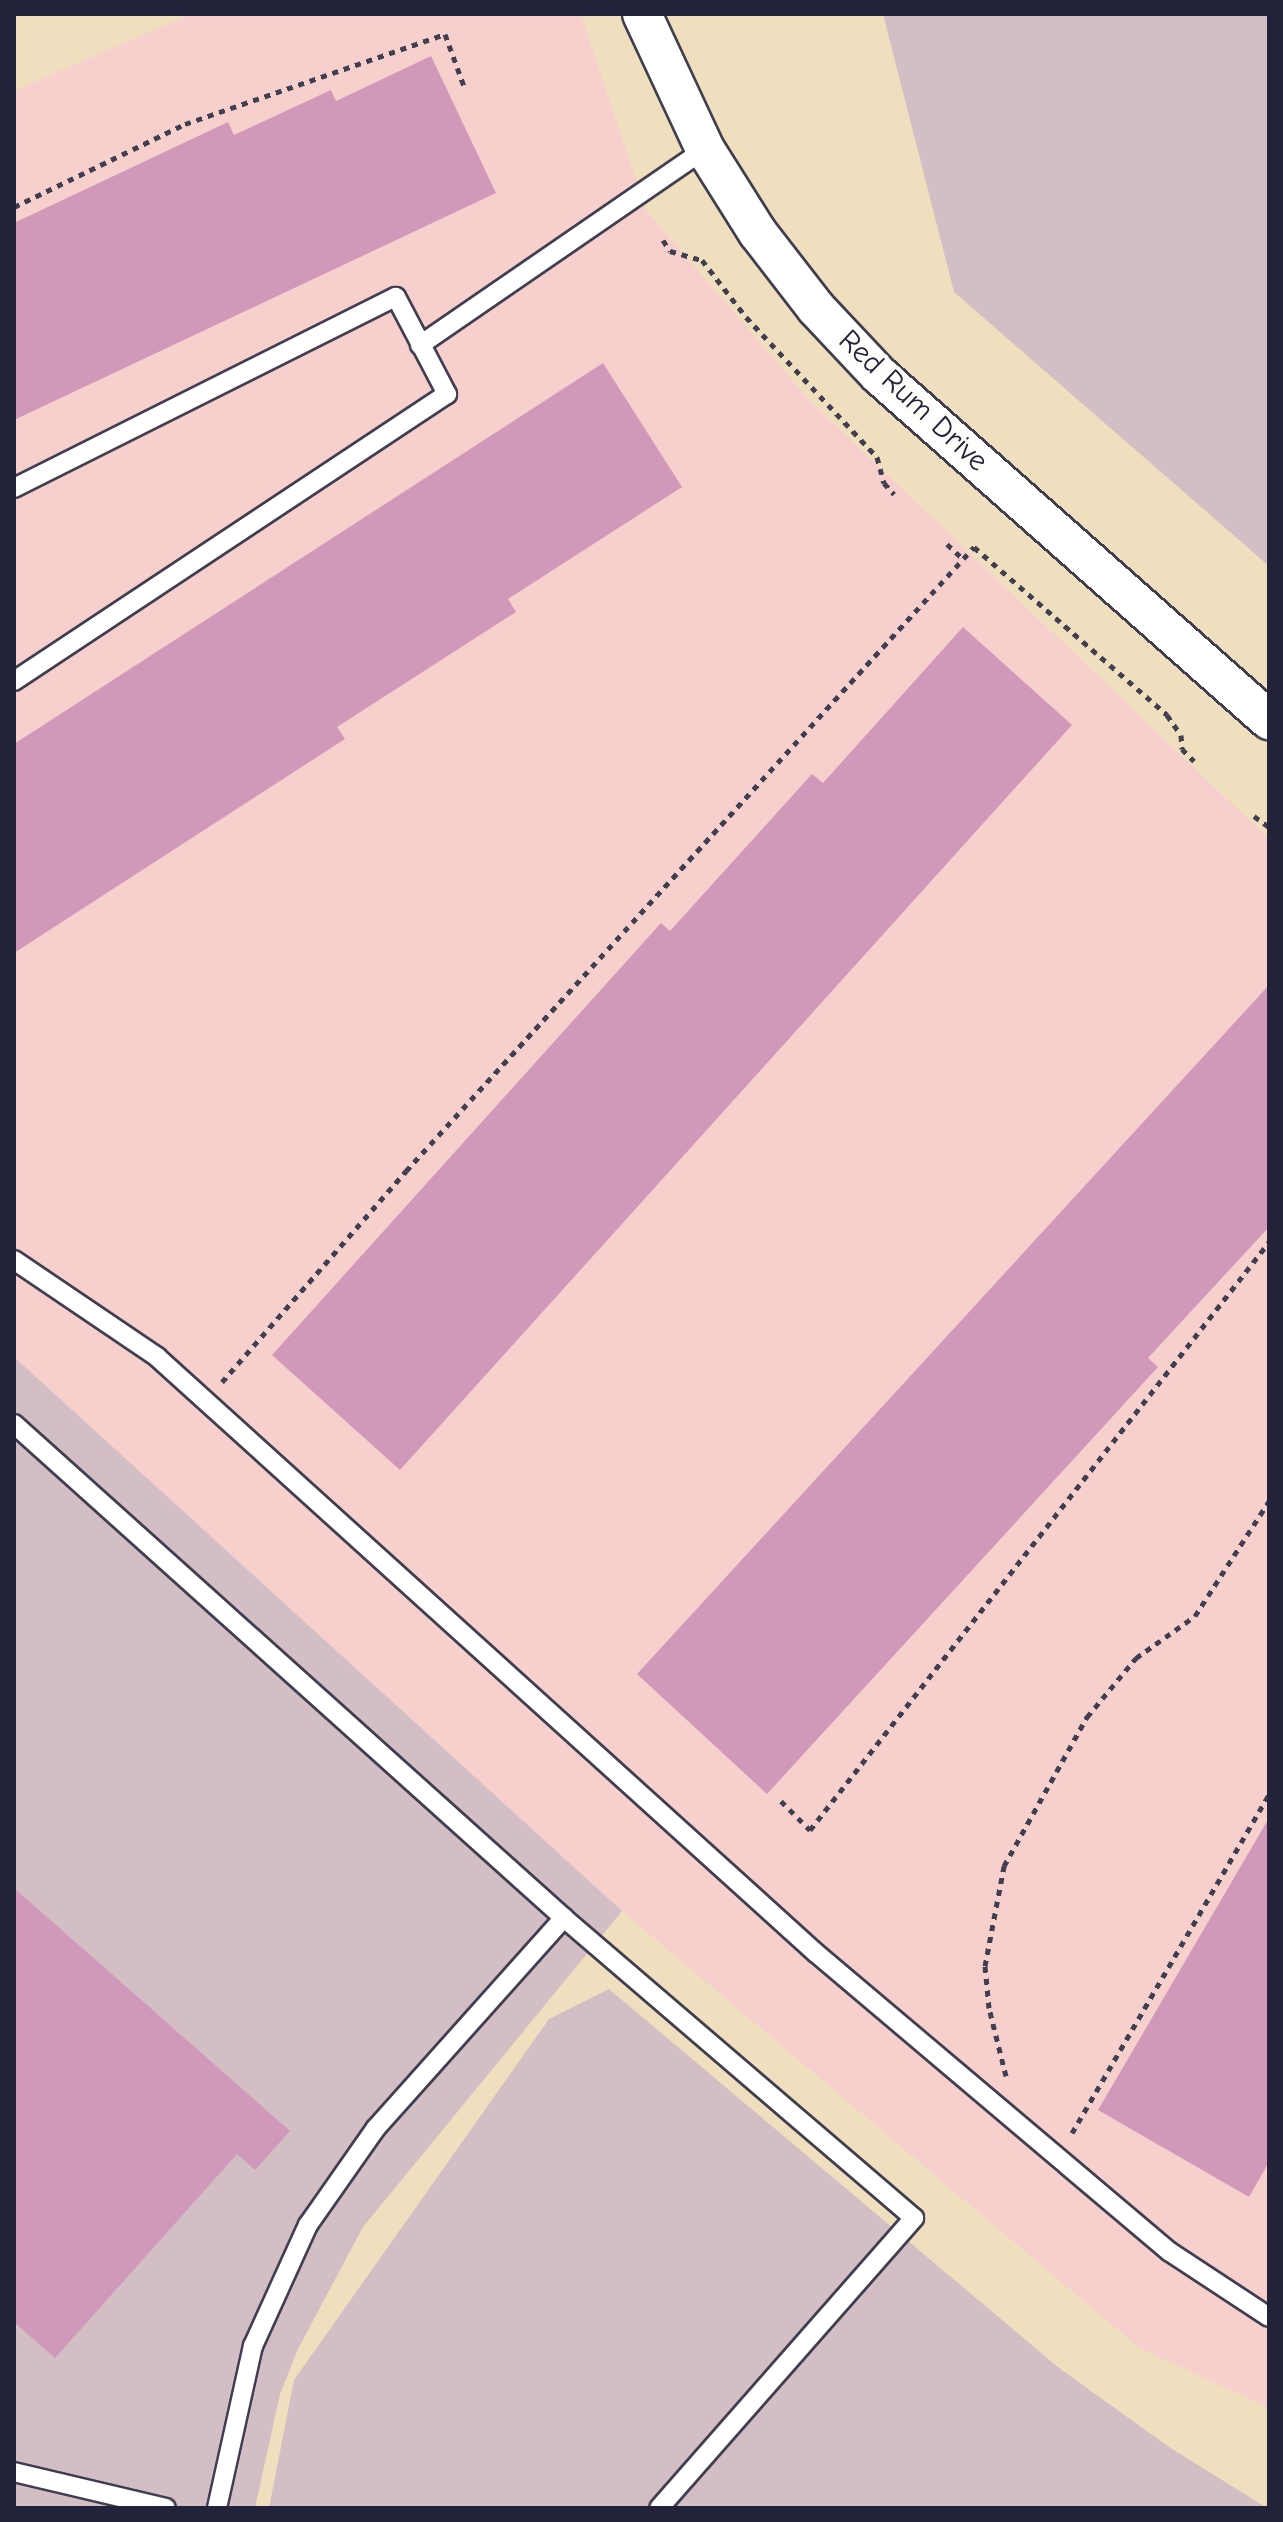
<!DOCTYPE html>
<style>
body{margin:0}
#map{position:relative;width:1283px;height:2522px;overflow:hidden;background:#efdfbe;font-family:"Comic Neue",sans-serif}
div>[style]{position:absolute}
.built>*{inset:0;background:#f7d0ce}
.industrial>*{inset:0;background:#d2bec4}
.building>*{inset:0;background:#d099b9}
.path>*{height:5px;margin-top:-2.5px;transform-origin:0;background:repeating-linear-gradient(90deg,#413e4f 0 6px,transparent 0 12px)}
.roads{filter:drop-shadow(2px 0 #413e4f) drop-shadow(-2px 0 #413e4f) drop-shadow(0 2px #413e4f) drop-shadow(0 -2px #413e4f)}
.service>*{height:18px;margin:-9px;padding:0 9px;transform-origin:9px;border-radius:9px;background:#fff}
.minor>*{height:38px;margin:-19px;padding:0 19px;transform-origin:19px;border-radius:19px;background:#fff}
span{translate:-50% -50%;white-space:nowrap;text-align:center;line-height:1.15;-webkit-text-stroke:8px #fdfcf7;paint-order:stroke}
.street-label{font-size:30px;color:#22223b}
.frame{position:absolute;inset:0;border:16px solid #22223b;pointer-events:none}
</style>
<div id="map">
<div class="built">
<i style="clip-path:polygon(191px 14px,581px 14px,646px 210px,811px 402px,1269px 839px,1269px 2408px,1138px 2347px,14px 1397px,14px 91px)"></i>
</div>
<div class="industrial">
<i style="clip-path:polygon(883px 14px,1269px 14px,1269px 566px,954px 292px)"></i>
<i style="clip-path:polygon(14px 1357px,622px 1911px,363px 2227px,298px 2349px,280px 2394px,255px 2508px,14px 2508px)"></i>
<i style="clip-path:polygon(609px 1989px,1059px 2368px,1169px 2447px,1267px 2508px,269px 2508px,294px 2380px,549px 2019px)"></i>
</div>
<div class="building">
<i style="clip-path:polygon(431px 56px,496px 193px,14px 420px,14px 223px,228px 122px,234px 135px,331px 90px,336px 101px)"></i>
<i style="clip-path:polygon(603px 363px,682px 487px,508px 599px,516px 612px,337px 727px,345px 739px,14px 953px,14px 744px)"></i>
<i style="clip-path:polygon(963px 627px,1072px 725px,400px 1470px,272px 1355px,661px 923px,670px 931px,812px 774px,823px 783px)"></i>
<i style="clip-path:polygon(1269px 985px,1269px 1227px,1148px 1358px,1158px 1367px,767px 1794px,637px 1674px)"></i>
<i style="clip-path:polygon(1269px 1818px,1269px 2162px,1249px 2197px,1098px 2110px)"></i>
<i style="clip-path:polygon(14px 1888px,290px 2131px,255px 2170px,237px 2154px,55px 2358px,14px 2322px)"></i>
</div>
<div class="path">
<i style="left:14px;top:207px;width:190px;rotate:-25.9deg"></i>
<i style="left:185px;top:124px;width:275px;rotate:-19.1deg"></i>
<i style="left:445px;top:34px;width:59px;rotate:70deg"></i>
<i style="left:663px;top:240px;width:13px;rotate:58deg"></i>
<i style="left:670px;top:251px;width:33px;rotate:16deg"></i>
<i style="left:702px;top:260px;width:72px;rotate:52.3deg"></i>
<i style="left:746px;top:317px;width:192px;rotate:46.9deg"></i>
<i style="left:877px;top:457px;width:27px;rotate:75deg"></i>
<i style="left:884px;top:483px;width:15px;rotate:48deg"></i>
<i style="left:947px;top:544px;width:22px;rotate:43deg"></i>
<i style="left:1254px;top:816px;width:19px;rotate:36deg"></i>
<i style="left:222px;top:1382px;width:280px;rotate:-48.9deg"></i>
<i style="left:406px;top:1171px;width:844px;rotate:-47.69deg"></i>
<i style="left:974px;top:547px;width:256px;rotate:41deg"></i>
<i style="left:1167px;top:715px;width:24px;rotate:55deg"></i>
<i style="left:1181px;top:735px;width:14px;rotate:86deg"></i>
<i style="left:1182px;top:749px;width:17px;rotate:45deg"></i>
<i style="left:781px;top:1801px;width:41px;rotate:45deg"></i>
<i style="left:810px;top:1830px;width:746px;rotate:-52.02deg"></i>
<i style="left:1006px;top:2076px;width:70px;rotate:-104deg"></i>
<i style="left:989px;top:2008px;width:42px;rotate:-95.4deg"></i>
<i style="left:985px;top:1966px;width:102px;rotate:-79.2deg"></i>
<i style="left:1004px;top:1866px;width:171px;rotate:-60.9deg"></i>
<i style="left:1087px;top:1717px;width:77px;rotate:-50.3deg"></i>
<i style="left:1136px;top:1658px;width:72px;rotate:-35.4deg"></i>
<i style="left:1195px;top:1616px;width:137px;rotate:-57.2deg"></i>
<i style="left:1072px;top:2133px;width:391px;rotate:-59.8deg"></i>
</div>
<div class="roads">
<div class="service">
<i style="left:420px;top:345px;width:346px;rotate:-34.5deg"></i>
<i style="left:14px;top:488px;width:427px;rotate:-26.6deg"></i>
<i style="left:396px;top:297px;width:110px;rotate:62.3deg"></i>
<i style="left:447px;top:394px;width:519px;rotate:146.46deg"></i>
<i style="left:14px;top:1260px;width:173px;rotate:34.1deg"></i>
<i style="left:157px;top:1357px;width:889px;rotate:42.13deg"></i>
<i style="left:816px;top:1953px;width:463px;rotate:40.2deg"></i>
<i style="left:1170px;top:2252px;width:118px;rotate:33.3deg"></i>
<i style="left:14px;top:1424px;width:739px;rotate:41.93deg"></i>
<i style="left:564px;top:1918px;width:461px;rotate:40.6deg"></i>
<i style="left:914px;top:2218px;width:386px;rotate:131.3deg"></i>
<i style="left:14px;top:2472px;width:156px;rotate:13.3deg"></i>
<i style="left:217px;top:2508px;width:166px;rotate:-77.5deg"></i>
<i style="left:253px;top:2346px;width:133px;rotate:-65.6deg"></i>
<i style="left:308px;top:2225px;width:118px;rotate:-55deg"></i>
<i style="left:376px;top:2128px;width:282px;rotate:-48.2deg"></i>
</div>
<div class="minor">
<i style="left:642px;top:14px;width:149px;rotate:65deg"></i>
<i style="left:705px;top:149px;width:99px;rotate:57.8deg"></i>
<i style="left:758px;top:233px;width:95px;rotate:52.3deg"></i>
<i style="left:816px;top:308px;width:92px;rotate:46.8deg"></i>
<i style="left:879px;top:375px;width:521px;rotate:41.5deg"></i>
</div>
</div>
<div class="street-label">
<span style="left:913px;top:401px;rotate:43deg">Red Rum Drive</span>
</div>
<div class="frame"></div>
</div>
